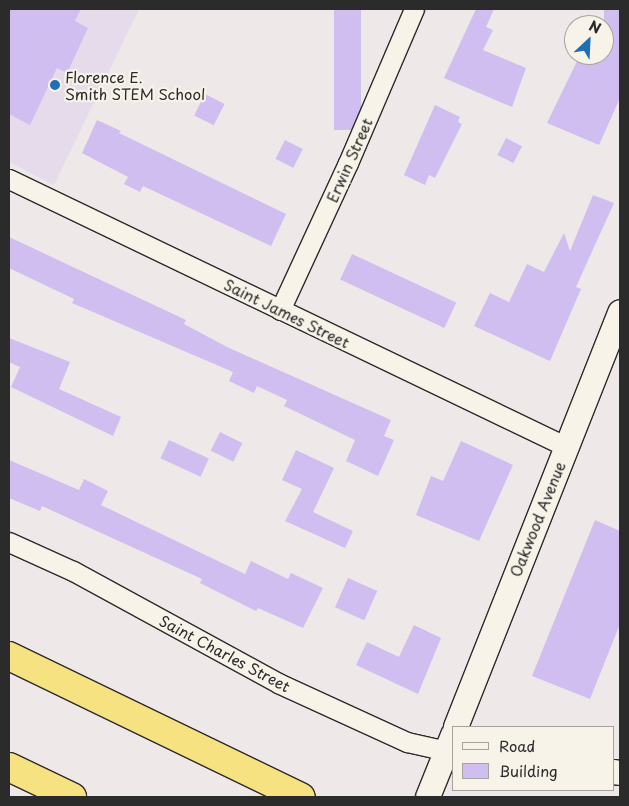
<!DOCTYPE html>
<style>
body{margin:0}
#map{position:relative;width:629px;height:806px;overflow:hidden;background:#efe8e9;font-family:"Playpen Sans",sans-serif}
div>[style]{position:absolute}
.built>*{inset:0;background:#e5dbeb}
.building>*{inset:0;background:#cfbeef;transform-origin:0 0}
.roads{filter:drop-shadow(1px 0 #2b2b2b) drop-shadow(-1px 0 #2b2b2b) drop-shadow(0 1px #2b2b2b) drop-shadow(0 -1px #2b2b2b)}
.minor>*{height:19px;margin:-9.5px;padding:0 9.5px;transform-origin:9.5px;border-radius:9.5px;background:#f7f3e8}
.tertiary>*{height:24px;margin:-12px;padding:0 12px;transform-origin:12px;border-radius:12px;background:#f7f3e8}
.motorway>*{height:28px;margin:-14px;padding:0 14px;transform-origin:14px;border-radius:14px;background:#f6e281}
.dots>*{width:14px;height:14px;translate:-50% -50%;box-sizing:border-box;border:2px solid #f7f3e8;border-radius:50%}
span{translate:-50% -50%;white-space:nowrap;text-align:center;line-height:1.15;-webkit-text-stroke:4.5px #f7f3e8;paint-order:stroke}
.poi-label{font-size:15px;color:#2b2b2b}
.left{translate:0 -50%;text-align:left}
.street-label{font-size:15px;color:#2b2b2b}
.frame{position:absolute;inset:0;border:10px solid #2b2b2b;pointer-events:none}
.legend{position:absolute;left:452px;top:726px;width:162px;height:65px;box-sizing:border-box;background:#f7f3e8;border:1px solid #a5a39c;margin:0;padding:6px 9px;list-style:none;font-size:15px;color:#2b2b2b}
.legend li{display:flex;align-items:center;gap:10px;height:25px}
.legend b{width:25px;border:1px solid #a5a39c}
.north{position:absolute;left:564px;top:15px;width:50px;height:50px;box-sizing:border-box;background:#f7f3e8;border:1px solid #a5a39c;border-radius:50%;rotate:25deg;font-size:14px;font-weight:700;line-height:20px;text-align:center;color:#2b2b2b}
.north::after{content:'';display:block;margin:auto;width:18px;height:22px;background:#1f6fb2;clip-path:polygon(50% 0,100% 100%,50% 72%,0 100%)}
</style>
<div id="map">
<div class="built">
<i style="clip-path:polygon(9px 9px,139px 9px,54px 185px,9px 162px)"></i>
</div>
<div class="building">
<i style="clip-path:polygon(9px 9px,81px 9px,75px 21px,88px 28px,67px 73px,57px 68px,30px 125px,9px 114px)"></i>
<i style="left:334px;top:9px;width:27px;height:121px"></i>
<i style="clip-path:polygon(476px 9px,494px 9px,486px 27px,493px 30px,483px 50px,526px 68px,512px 107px,444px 78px)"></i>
<i style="clip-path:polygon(604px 9px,620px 9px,620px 98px,599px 145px,547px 123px,580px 55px,604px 55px)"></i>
<i style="left:205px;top:94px;width:22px;height:24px;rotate:27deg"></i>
<i style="clip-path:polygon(435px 105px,460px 117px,458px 122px,462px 124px,435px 178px,429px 175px,425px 185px,404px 175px)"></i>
<i style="clip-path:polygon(97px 120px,121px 131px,119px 133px,286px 214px,271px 246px,143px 186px,140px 192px,124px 184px,128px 177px,82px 153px)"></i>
<i style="left:506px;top:138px;width:18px;height:19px;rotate:27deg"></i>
<i style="left:285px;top:140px;width:20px;height:21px;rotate:27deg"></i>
<i style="clip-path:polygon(593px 195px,614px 203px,576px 287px,581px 289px,550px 361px,474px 326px,490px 293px,509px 302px,527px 264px,544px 272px,564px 233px,570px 251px)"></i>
<i style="clip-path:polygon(9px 237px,186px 320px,184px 324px,227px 347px,391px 420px,384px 436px,394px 440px,378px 476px,346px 461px,355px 440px,284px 406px,287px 400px,257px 386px,254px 393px,229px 381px,233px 372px,72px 303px,74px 299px,9px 268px)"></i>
<i style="left:352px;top:254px;width:115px;height:28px;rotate:25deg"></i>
<i style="clip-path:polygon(9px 338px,70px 362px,59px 389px,121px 417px,113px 436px,11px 387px,20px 367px,9px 362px)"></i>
<i style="left:220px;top:432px;width:25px;height:21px;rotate:26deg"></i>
<i style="left:169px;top:440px;width:44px;height:20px;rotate:25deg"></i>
<i style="clip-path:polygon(461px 441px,513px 465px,479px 541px,416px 515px,431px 476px,443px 481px)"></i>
<i style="clip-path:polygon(296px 450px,334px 468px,313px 512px,353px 531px,345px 548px,285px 521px,302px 489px,282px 480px)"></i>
<i style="clip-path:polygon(9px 460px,79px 490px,84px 479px,108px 491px,101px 505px,245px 574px,251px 561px,288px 579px,291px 573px,323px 588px,303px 628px,258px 608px,256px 611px,200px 583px,202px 579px,42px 506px,40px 511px,9px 498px)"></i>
<i style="clip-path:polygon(595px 520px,620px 531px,620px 624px,590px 699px,532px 676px)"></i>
<i style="left:348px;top:578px;width:32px;height:32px;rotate:24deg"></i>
<i style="clip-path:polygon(414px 625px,441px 638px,418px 694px,356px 665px,367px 642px,399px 657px)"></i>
</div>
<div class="roads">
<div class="minor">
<i style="left:9px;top:179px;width:619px;rotate:25.65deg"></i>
<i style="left:280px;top:310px;width:162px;rotate:-65.2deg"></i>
<i style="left:348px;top:163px;width:168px;rotate:-66.8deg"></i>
<i style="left:9px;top:542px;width:70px;rotate:24.4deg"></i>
<i style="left:73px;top:571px;width:234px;rotate:28.6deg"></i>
<i style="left:278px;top:683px;width:142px;rotate:24.6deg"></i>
<i style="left:407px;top:742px;width:41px;rotate:12.7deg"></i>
</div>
<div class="tertiary">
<i style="left:456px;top:727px;width:446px;rotate:-68.4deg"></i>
<i style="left:613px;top:772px;width:7px;rotate:8deg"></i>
<i style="left:428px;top:797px;width:67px;rotate:-68deg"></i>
</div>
<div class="motorway">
<i style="left:9px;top:656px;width:324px;rotate:25.8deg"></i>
<i style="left:9px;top:767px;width:70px;rotate:25.5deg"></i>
</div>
</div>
<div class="dots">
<i style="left:55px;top:85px;background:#1f6fb2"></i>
</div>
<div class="poi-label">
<span class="left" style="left:65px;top:85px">Florence E.<br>Smith STEM School</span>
</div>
<div class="street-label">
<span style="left:349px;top:160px;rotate:-66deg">Erwin Street</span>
<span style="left:287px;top:313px;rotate:26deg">Saint James Street</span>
<span style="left:537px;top:519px;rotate:-68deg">Oakwood Avenue</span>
<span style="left:225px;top:653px;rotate:28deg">Saint Charles Street</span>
</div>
<div class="frame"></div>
<ul class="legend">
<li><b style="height:6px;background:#f7f3e8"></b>Road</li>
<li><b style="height:14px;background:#cfbeef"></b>Building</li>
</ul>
<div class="north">N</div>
</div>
